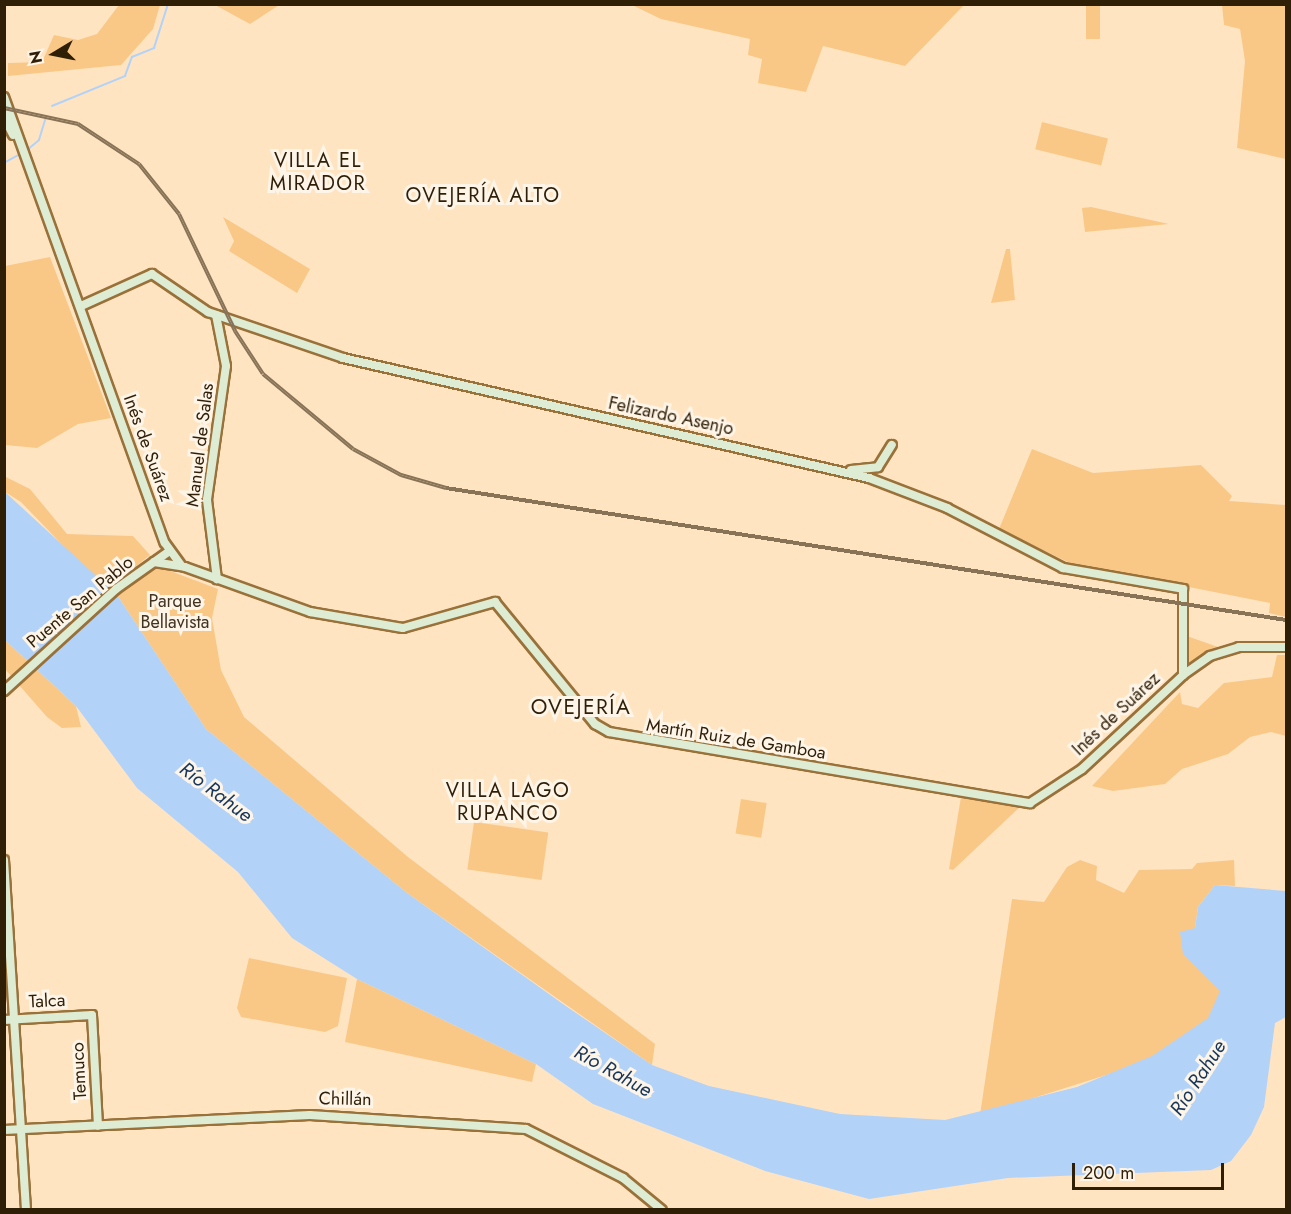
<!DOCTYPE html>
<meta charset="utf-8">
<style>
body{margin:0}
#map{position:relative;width:1291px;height:1214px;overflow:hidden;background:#ffe4c2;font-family:Jost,sans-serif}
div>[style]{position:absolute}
.green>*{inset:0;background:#fac886;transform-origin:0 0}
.water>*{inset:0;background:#b3d2f8}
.stream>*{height:1.5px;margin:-0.75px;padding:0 0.75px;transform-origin:0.75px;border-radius:0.75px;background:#b3d2f8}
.roads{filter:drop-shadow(2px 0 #997139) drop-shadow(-2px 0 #997139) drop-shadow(0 2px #997139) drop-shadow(0 -2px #997139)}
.secondary>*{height:8px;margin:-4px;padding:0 4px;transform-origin:4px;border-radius:4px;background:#deecd4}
.rail>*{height:4px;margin-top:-2px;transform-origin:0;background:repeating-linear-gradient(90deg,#fef5e9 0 4.5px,#887357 0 9px);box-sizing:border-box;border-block:2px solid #887357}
span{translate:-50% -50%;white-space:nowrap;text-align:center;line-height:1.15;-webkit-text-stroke:6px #fef5e9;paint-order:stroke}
.street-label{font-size:18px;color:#301f07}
.park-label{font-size:18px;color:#413320}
.neighbourhood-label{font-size:20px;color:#301f07;letter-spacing:1.5px}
.water-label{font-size:20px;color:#17365b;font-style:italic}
.quarter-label{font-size:21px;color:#301f07;letter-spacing:1.5px}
.frame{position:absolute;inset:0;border:6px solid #301f07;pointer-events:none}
.north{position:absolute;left:24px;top:24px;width:60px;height:60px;-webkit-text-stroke:4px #fef5e9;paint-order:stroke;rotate:260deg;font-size:16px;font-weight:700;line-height:24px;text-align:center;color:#301f07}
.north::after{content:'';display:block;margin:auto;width:21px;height:27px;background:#301f07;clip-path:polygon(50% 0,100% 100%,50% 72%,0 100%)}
.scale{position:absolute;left:1072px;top:1163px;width:152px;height:27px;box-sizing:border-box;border:3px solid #301f07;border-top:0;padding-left:8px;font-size:18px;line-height:21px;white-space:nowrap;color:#301f07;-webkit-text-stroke:4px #fef5e9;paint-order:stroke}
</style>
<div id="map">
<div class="green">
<i style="clip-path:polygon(119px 5px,160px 5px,153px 29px,121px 65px,8px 76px,8px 63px,42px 62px,54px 35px,78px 40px,97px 34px)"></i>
<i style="clip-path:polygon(215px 5px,279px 5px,250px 24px)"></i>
<i style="clip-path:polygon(632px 5px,964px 5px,905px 66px,823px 46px,806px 92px,758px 83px,762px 59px,748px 55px,750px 39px,661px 19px)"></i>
<i style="left:1086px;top:5px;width:14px;height:34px"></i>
<i style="clip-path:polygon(1222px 5px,1286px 5px,1286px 159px,1237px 148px,1245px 61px,1240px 29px,1224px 25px)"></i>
<i style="left:1042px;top:122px;width:68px;height:28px;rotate:14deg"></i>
<i style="clip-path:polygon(1091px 207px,1169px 224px,1085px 232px,1082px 208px)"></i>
<i style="clip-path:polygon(223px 217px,310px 269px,297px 293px,229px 251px,234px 241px)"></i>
<i style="clip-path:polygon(1006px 249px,1010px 249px,1015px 300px,991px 303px)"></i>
<i style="clip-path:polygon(50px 257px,111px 418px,78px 424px,37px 448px,5px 445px,5px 266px)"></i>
<i style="clip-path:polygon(1032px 449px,1093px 473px,1201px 465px,1232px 496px,1229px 501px,1286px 505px,1286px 617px,1269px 613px,1270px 603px,1072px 564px,999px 529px)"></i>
<i style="clip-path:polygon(4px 476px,30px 489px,67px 534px,133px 536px,150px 555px,109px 588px,99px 583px,21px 502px,5px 492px)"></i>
<i style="clip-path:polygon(157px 566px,218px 589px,212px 618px,221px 670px,244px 717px,408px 857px,655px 1044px,652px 1065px,407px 893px,206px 729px,117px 595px)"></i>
<i style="clip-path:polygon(1184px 635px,1218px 647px,1188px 666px)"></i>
<i style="clip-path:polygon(5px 640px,76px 706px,81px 727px,62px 728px,47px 717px,5px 669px)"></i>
<i style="clip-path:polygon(1277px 655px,1286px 655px,1286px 736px,1271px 732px,1250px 737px,1228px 754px,1182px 769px,1165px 784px,1113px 791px,1092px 786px,1180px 692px,1182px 704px,1198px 708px,1224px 683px,1272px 677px)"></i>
<i style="clip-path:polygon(961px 797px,1022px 805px,953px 870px,949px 869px)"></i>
<i style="left:741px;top:799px;width:26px;height:35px;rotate:9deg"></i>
<i style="left:474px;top:822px;width:75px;height:48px;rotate:8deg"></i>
<i style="clip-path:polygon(1080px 860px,1097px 866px,1096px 880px,1124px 893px,1139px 870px,1192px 869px,1197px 863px,1234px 860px,1235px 886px,1215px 885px,1198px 907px,1195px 928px,1226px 990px,1212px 1022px,1154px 1060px,980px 1115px,1012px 899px,1044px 902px,1067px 867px)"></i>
<i style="clip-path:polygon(249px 958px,347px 978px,338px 1026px,325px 1032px,241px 1017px,237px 1008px)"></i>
<i style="clip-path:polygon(357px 979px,536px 1064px,532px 1082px,345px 1042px)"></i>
</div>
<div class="water">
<i style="clip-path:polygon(5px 492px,117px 595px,206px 729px,407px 893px,563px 1004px,652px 1065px,709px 1086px,840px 1114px,945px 1120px,1077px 1087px,1152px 1056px,1208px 1018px,1220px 991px,1183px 954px,1180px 932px,1195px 928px,1198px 907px,1215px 885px,1286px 891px,1286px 1017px,1275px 1023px,1264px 1107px,1251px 1135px,1231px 1161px,1211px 1170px,1008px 1178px,869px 1199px,765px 1171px,593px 1104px,536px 1064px,357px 979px,292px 938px,238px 872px,137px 788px,76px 706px,5px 640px)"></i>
</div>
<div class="stream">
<i style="left:227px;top:4px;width:59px"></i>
<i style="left:52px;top:106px;width:79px;rotate:-22.3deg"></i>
<i style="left:125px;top:76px;width:20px;rotate:-70deg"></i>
<i style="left:132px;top:57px;width:24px;rotate:-22deg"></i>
<i style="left:154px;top:48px;width:46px;rotate:-72.3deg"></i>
<i style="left:26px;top:151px;width:17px;rotate:-40deg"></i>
<i style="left:39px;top:140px;width:21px;rotate:-73deg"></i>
<i style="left:4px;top:163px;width:21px;rotate:-29deg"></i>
</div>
<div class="roads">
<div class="secondary">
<i style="left:4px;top:97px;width:474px;rotate:70.2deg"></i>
<i style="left:165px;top:543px;width:26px;rotate:54deg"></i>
<i style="left:4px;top:117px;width:20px;rotate:63deg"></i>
<i style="left:81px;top:306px;width:78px;rotate:-24.3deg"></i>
<i style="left:152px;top:274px;width:68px;rotate:34.2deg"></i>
<i style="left:208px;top:312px;width:143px;rotate:18.8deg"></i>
<i style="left:343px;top:358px;width:540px;rotate:12.85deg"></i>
<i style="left:869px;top:478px;width:84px;rotate:21deg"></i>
<i style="left:947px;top:508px;width:131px;rotate:27.3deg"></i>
<i style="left:1063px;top:568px;width:122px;rotate:9.9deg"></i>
<i style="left:1183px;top:589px;width:86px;rotate:90deg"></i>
<i style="left:216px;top:315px;width:52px;rotate:78.9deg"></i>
<i style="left:226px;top:366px;width:135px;rotate:98.1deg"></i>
<i style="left:207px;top:500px;width:80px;rotate:82.8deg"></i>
<i style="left:851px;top:470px;width:27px;rotate:-6deg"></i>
<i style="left:878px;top:467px;width:26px;rotate:-58deg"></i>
<i style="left:154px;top:562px;width:31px;rotate:9deg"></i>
<i style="left:185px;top:567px;width:133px;rotate:19.8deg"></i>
<i style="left:310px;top:612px;width:94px;rotate:9.8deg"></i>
<i style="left:403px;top:628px;width:96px;rotate:-15.8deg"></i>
<i style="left:495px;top:602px;width:158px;rotate:50.7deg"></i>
<i style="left:595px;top:724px;width:16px;rotate:30deg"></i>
<i style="left:609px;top:732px;width:427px;rotate:9.6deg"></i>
<i style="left:1030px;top:803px;width:62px;rotate:-33.2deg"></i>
<i style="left:1082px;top:769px;width:138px;rotate:-42.9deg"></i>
<i style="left:1183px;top:675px;width:33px;rotate:-35deg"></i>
<i style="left:1210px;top:656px;width:30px;rotate:-17deg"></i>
<i style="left:1239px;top:647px;width:47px"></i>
<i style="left:4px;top:691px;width:151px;rotate:-42.3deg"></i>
<i style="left:116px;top:589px;width:64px;rotate:-35.4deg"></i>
<i style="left:4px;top:860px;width:351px;rotate:86.4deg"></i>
<i style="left:4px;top:1020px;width:88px;rotate:-3.3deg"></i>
<i style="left:92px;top:1015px;width:111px;rotate:86.9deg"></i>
<i style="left:4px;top:1130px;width:306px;rotate:-2.8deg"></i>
<i style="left:310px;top:1115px;width:216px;rotate:3.7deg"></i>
<i style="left:526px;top:1129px;width:109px;rotate:26.8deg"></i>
<i style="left:623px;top:1178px;width:50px;rotate:39.4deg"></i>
</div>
</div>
<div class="rail">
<i style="left:4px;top:108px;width:76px;rotate:12.2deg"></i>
<i style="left:78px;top:124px;width:73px;rotate:33.3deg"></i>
<i style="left:139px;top:164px;width:64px;rotate:51.3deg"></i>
<i style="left:179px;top:214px;width:130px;rotate:64.4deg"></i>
<i style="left:235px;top:331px;width:51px;rotate:56.9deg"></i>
<i style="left:263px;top:374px;width:117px;rotate:39.8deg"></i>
<i style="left:353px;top:449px;width:55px;rotate:28.4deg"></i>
<i style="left:401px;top:475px;width:47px;rotate:16.1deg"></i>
<i style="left:446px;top:488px;width:850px;rotate:8.93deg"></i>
</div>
<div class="street-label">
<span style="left:671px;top:416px;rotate:12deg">Felizardo Asenjo</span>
<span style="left:200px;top:445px;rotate:-83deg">Manuel de Salas</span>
<span style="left:148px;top:448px;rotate:70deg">Inés de Suárez</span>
<span style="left:80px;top:602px;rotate:-40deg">Puente San Pablo</span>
<span style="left:1116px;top:714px;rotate:-43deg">Inés de Suárez</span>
<span style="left:736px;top:739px;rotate:9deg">Martín Ruiz de Gamboa</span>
<span style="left:47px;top:1001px;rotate:-3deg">Talca</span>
<span style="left:79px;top:1071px;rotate:-93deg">Temuco</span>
<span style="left:345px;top:1099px;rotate:1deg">Chillán</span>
</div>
<div class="park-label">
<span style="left:175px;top:612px">Parque<br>Bellavista</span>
</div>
<div class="neighbourhood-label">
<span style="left:318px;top:172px">VILLA EL<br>MIRADOR</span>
<span style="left:483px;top:195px">OVEJERÍA ALTO</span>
<span style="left:508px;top:802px">VILLA LAGO<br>RUPANCO</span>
</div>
<div class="water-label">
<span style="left:216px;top:792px;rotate:37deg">Río Rahue</span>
<span style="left:613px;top:1071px;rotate:29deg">Río Rahue</span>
<span style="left:1198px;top:1078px;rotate:-57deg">Río Rahue</span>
</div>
<div class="quarter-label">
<span style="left:581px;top:707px">OVEJERÍA</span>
</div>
<div class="frame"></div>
<div class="north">N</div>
<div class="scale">200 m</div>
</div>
